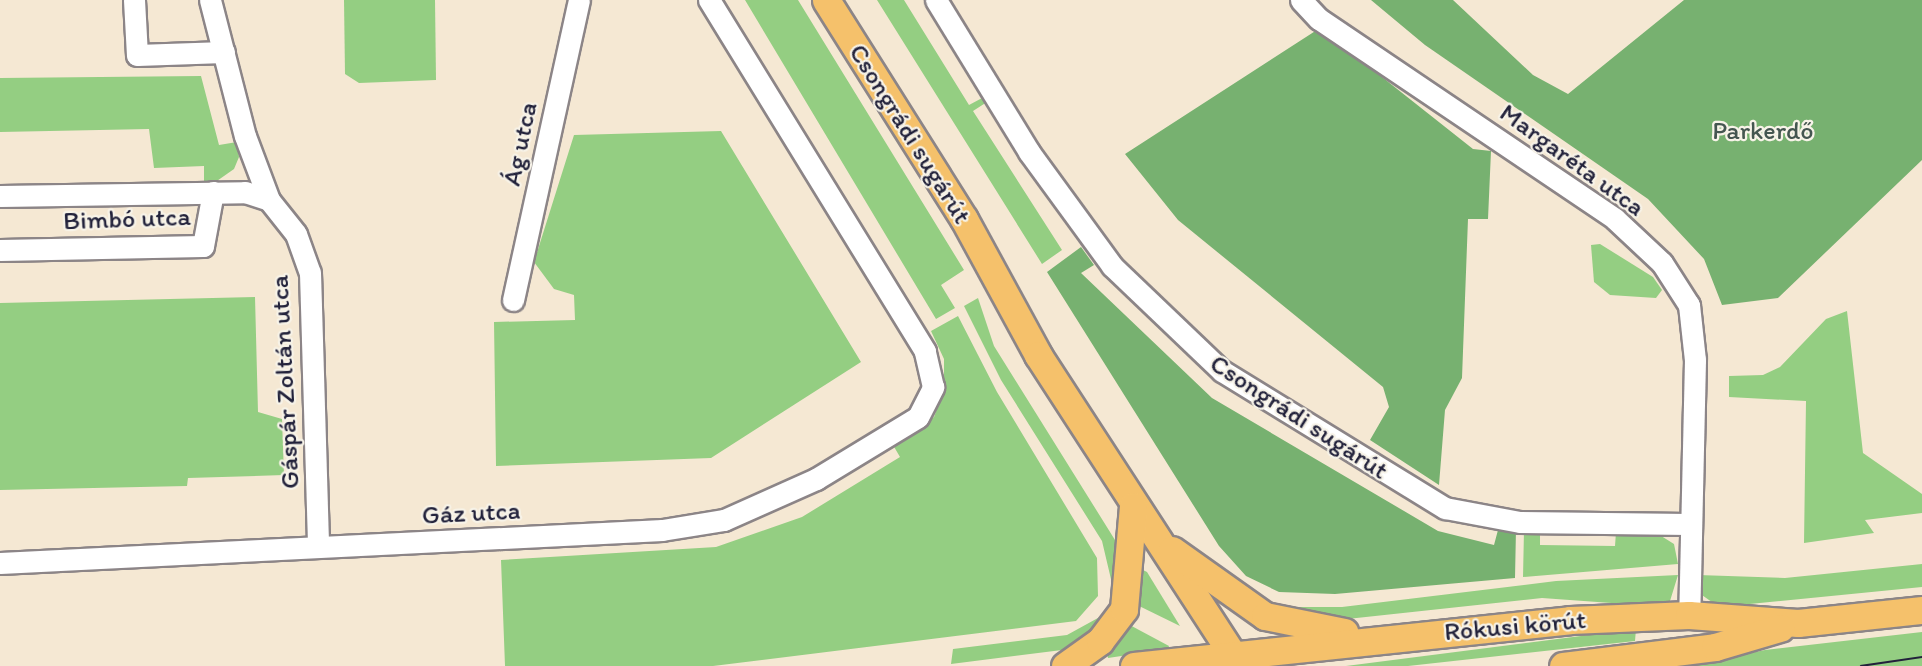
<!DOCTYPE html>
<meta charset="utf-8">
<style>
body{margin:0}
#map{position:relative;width:1922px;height:666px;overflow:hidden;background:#f5e8d3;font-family:Itim,sans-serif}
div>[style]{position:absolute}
.green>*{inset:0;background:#94ce82}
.forest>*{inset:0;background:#77b170}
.roads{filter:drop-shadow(2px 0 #8c8587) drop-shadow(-2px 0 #8c8587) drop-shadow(0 2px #8c8587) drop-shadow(0 -2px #8c8587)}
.minor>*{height:21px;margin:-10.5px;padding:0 10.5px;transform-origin:10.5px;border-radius:10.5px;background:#fff}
.major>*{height:27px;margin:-13.5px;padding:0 13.5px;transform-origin:13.5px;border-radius:13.5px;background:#f5c16b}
.tram>*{height:1.5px;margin:-0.75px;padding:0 0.75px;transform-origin:0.75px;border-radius:0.75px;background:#22223b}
span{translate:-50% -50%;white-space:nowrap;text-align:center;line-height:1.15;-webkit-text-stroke:4.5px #f7f3e8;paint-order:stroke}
.park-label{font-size:26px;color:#445650}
.street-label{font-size:26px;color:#22223b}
</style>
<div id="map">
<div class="green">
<i style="clip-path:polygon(344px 0,435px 0,436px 80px,359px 83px,345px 74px)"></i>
<i style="clip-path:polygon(745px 0,798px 0,964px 270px,941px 285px,955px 308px,936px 319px)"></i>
<i style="clip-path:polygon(877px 0,904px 0,969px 105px,984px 97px,987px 102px,973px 111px,1062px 250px,1042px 264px)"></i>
<i style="clip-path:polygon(201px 76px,219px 145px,237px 142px,239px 157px,234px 169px,214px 183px,204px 184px,204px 166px,154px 168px,149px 129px,0 132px,0 78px)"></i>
<i style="clip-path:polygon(721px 131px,861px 362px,711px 458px,496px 466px,494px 322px,575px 320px,574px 295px,554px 289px,534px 262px,574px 135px)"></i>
<i style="clip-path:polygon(1600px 244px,1653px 277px,1662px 290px,1656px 298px,1610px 295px,1594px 282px,1591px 245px)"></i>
<i style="clip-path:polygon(255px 297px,258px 412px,282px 419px,284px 475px,188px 478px,187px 486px,0 490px,0 303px)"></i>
<i style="clip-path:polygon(978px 298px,994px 346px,1115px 540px,1120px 560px,1114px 592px,1102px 541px,1001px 380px,964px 306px)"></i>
<i style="clip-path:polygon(1847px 311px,1863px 453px,1922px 494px,1922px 513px,1865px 520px,1874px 533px,1804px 543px,1806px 401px,1729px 397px,1729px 376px,1763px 375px,1780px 367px,1826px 319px)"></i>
<i style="clip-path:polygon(958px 316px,997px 392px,1097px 558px,1098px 596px,1076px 621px,713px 666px,505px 666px,501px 560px,716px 547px,802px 517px,900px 457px,893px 445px,934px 417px,944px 390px,944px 359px,931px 331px)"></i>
<i style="clip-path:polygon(1524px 530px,1540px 531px,1540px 545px,1615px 546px,1616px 532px,1658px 534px,1674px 544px,1678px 564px,1523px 577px)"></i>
<i style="clip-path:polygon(1922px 564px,1922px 587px,1719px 607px,1699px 593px,1698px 575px,1785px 578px)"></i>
<i style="clip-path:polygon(1143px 570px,1147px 572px,1180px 626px,1135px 604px)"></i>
<i style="clip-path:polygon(1678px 575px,1670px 601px,1653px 606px,1542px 598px,1338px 620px,1282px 607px,1342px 607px,1556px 581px)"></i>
<i style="clip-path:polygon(1107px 613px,1111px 615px,1070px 649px,951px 664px,953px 649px,1067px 635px)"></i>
<i style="clip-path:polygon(1126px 623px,1169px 646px,1168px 649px,1108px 658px,1106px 648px)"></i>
<i style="clip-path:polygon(1636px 629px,1635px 641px,1408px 666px,1346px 666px)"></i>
<i style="clip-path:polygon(1922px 632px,1922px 666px,1690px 666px,1765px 650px)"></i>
</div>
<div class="forest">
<i style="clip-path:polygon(1371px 0,1453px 0,1533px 75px,1568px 94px,1684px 0,1922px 0,1922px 160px,1778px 298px,1722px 305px,1704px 259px,1648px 199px,1425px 45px)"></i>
<i style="clip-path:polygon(1320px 28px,1473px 149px,1491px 151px,1488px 219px,1468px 219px,1462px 378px,1445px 410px,1439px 485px,1370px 440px,1389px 407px,1383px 387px,1178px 220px,1125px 154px)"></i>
<i style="clip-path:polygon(1081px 247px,1094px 265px,1081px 273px,1212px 398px,1438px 531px,1494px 545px,1498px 530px,1516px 529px,1515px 578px,1335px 594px,1279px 592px,1246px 576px,1219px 546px,1047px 272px)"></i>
</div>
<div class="roads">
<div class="minor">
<i style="left:134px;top:0;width:55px;rotate:86.9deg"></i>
<i style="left:137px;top:55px;width:87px;rotate:-2deg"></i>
<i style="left:210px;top:0;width:140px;rotate:75.6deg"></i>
<i style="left:245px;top:136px;width:68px;rotate:69.4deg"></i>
<i style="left:269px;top:200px;width:43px;rotate:51.5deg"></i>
<i style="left:296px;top:234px;width:41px;rotate:70.3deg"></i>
<i style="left:310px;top:273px;width:274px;rotate:88.3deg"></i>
<i style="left:936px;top:0;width:178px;rotate:58.5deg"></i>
<i style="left:1029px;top:152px;width:141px;rotate:53.9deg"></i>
<i style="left:1112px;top:266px;width:152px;rotate:43.7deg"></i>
<i style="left:1222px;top:371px;width:262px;rotate:31.6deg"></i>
<i style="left:1445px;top:508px;width:76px;rotate:10.6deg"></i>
<i style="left:1520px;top:522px;width:169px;rotate:0.7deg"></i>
<i style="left:1301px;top:0;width:26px;rotate:47deg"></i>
<i style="left:1319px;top:19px;width:357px;rotate:34deg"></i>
<i style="left:1615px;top:219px;width:64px;rotate:43.1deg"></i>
<i style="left:1662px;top:263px;width:50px;rotate:57.3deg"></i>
<i style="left:1689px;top:305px;width:55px;rotate:83.8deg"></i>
<i style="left:1695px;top:360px;width:255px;rotate:91.3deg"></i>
<i style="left:0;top:196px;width:245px;rotate:-0.9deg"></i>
<i style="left:245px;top:192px;width:25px;rotate:18deg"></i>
<i style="left:0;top:250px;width:203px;rotate:-1.1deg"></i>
<i style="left:203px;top:246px;width:55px;rotate:-79.5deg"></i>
<i style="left:513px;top:300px;width:307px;rotate:-77.6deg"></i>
<i style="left:0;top:563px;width:663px;rotate:-2.85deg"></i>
<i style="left:662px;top:530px;width:63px;rotate:-9.2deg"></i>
<i style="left:724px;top:520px;width:101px;rotate:-24deg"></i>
<i style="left:816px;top:479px;width:119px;rotate:-31.3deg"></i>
<i style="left:918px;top:417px;width:34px;rotate:-63deg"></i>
<i style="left:933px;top:387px;width:37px;rotate:-103deg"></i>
<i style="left:925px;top:351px;width:412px;rotate:-121.6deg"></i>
</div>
<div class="major">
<i style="left:826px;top:0;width:259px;rotate:57.8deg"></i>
<i style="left:964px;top:219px;width:155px;rotate:61.4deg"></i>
<i style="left:1038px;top:355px;width:371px;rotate:57deg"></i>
<i style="left:1172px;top:550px;width:114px;rotate:35.4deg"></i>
<i style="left:1265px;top:616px;width:81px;rotate:11.4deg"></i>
<i style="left:1065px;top:666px;width:43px;rotate:-35.5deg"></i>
<i style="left:1100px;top:641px;width:40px;rotate:-53deg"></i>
<i style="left:1124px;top:609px;width:103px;rotate:-85deg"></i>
<i style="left:1134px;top:666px;width:438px;rotate:-6deg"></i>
<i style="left:1570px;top:620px;width:119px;rotate:-2.4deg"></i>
<i style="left:1689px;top:615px;width:109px;rotate:4.2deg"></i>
<i style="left:1798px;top:623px;width:125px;rotate:-6deg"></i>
<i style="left:1563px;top:666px;width:153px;rotate:-7.1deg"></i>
<i style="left:1715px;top:647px;width:68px;rotate:-16.3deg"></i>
</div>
</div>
<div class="tram">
<i style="left:1861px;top:666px;width:62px;rotate:-8.4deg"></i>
</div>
<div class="park-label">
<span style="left:1763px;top:131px">Parkerdő</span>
</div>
<div class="street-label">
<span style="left:910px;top:134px;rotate:58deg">Csongrádi sugárút</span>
<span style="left:520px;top:144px;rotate:-78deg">Ág utca</span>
<span style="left:1572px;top:160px;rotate:36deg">Margaréta utca</span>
<span style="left:127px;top:219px;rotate:-2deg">Bimbó utca</span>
<span style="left:285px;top:382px;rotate:-93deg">Gáspár Zoltán utca</span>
<span style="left:1299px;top:417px;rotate:33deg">Csongrádi sugárút</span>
<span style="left:471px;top:513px;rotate:-3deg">Gáz utca</span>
<span style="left:1515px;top:626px;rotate:-5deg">Rókusi körút</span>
</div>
</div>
